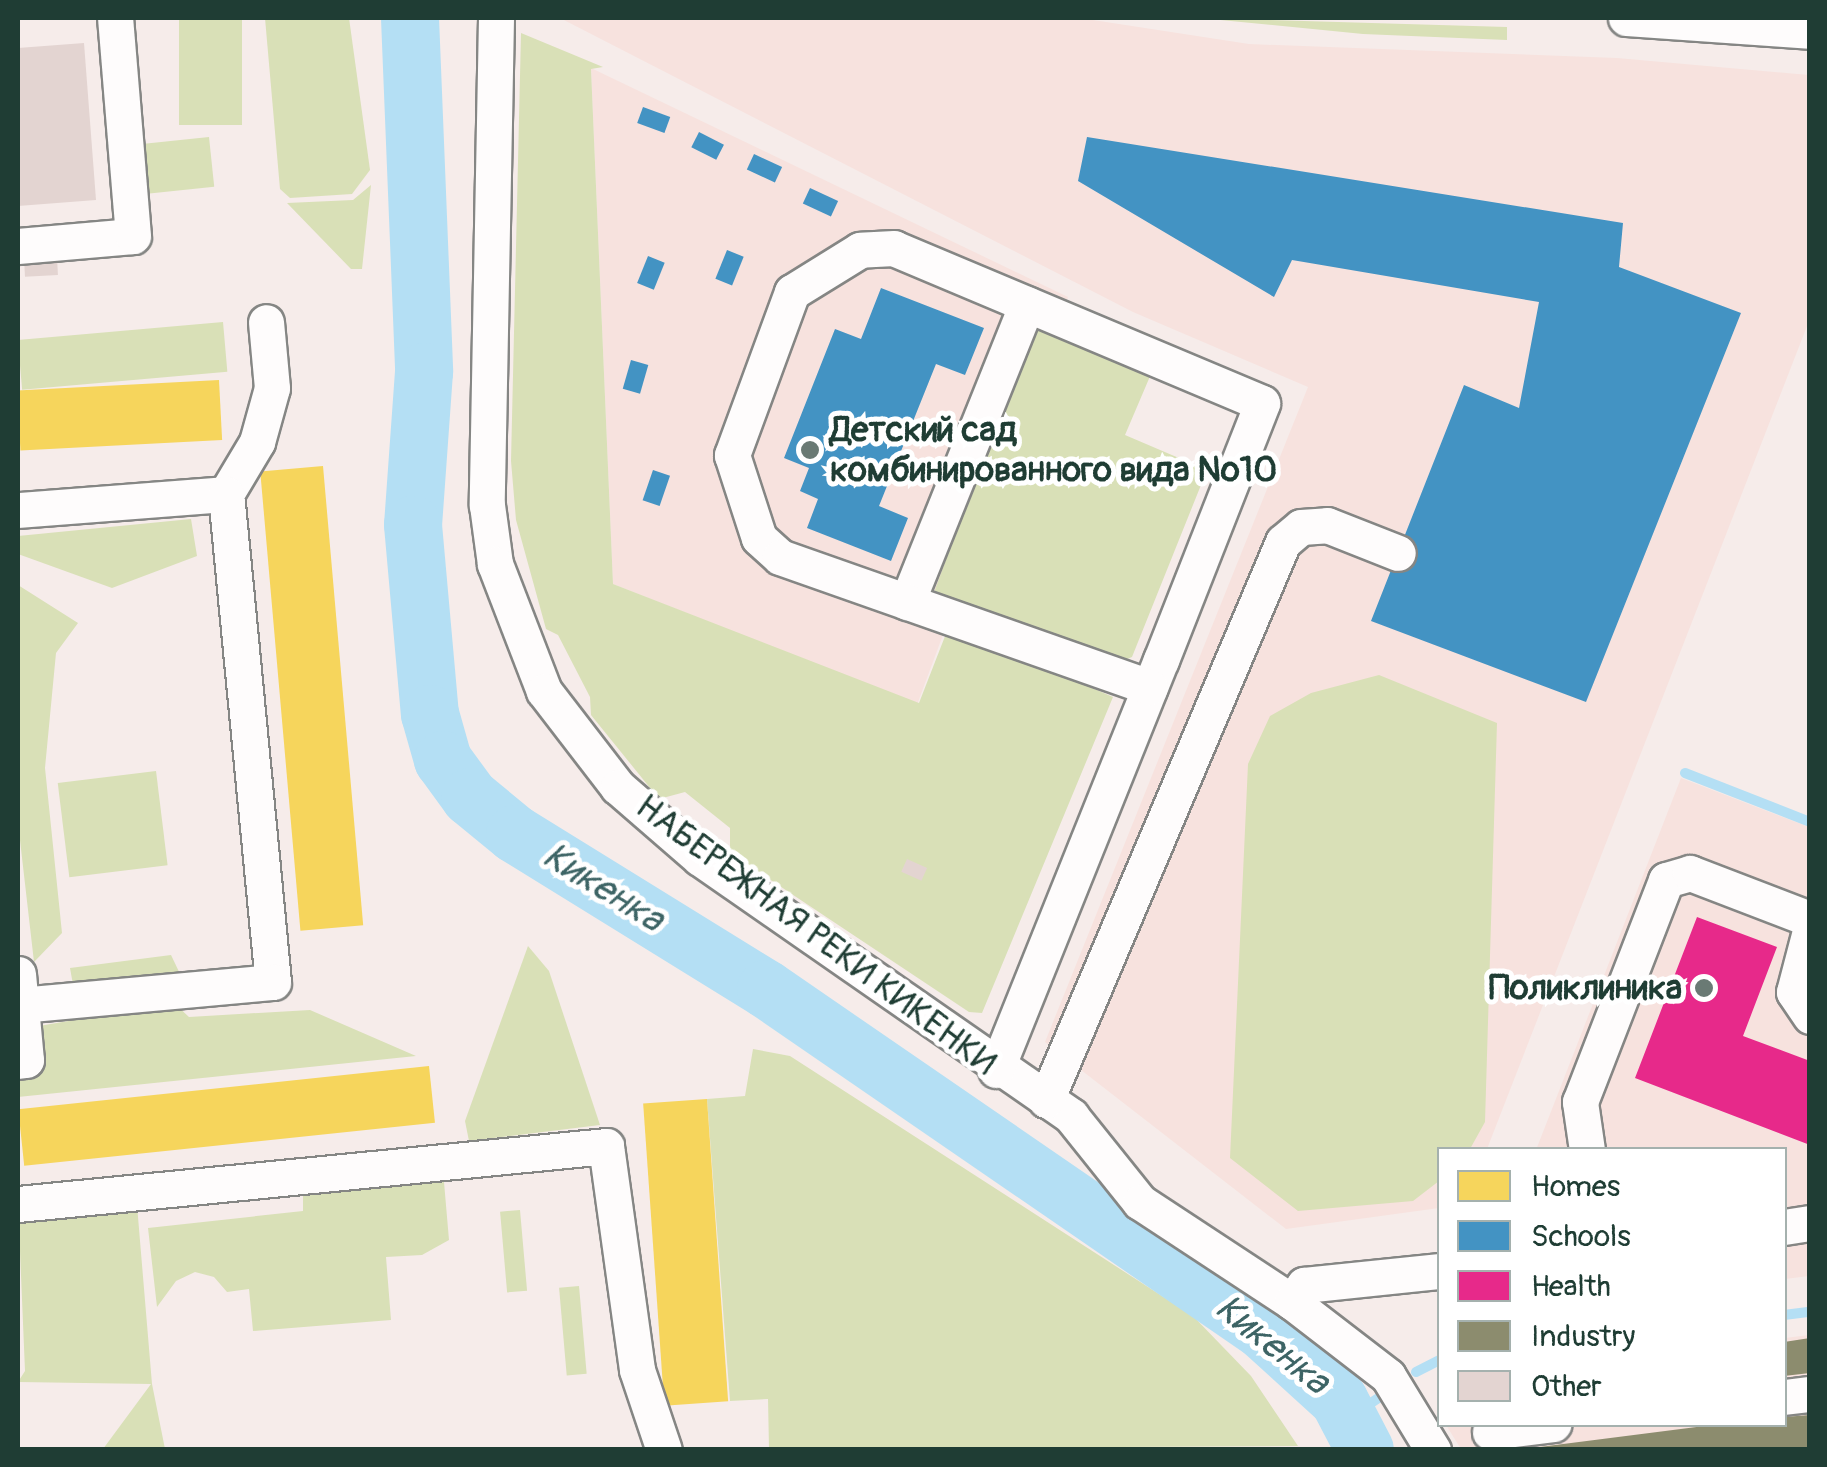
<!DOCTYPE html>
<meta charset="utf-8">
<style>
body{margin:0}
#map{position:relative;width:1827px;height:1467px;overflow:hidden;background:#f6ecea;font-family:Pangolin,sans-serif}
div>[style]{position:absolute}
.built>*{inset:0;background:#f7e2de}
.green>*{inset:0;background:#d9e0b7;transform-origin:0 0}
.homes>*{inset:0;background:#f6d55c;transform-origin:0 0}
.schools>*{inset:0;background:#4393c3;transform-origin:0 0}
.health>*{inset:0;background:#e7298a}
.industry>*{inset:0;background:#8c8c6e}
.stream>*{height:10px;margin:-5px;padding:0 5px;transform-origin:5px;border-radius:5px;background:#b4dff4}
.river>*{height:58px;margin:-29px;padding:0 29px;transform-origin:29px;border-radius:29px;background:#b4dff4}
.building>*{inset:0;background:#e3d4d1;transform-origin:0 0}
.roads{filter:drop-shadow(2px 0 #858684) drop-shadow(-2px 0 #858684) drop-shadow(0 2px #858684) drop-shadow(0 -2px #858684)}
.minor>*{height:35px;margin:-17.5px;padding:0 17.5px;transform-origin:17.5px;border-radius:17.5px;background:#fefcfc}
.dots>*{width:28px;height:28px;translate:-50% -50%;box-sizing:border-box;border:5px solid #fff;border-radius:50%}
span{translate:-50% -50%;white-space:nowrap;text-align:center;line-height:1.15;-webkit-text-stroke:10px #fff;paint-order:stroke}
.poi-label{font-size:35px;color:#1f3d34;font-weight:700}
.left{translate:0 -50%;text-align:left}
.right{translate:-100% -50%;text-align:right}
.street-label{font-size:35px;color:#1f3d34}
.water-label{font-size:38px;color:#3d6465;font-style:italic}
.frame{position:absolute;inset:0;border:20px solid #1f3d34;pointer-events:none}
.legend{position:absolute;left:1437px;top:1147px;width:350px;height:280px;box-sizing:border-box;background:#fff;border:2px solid #a5b1ae;margin:0;padding:12px 18px;list-style:none;font-size:30px;color:#1f3d34}
.legend li{display:flex;align-items:center;gap:20px;height:50px}
.legend b{width:50px;border:2px solid #a5b1ae}
</style>
<div id="map">
<div class="built">
<i style="clip-path:polygon(560px 18px,1080px 18px,1249px 44px,1617px 58px,1809px 75px,1809px 321px,1487px 1149px,1440px 1150px,1439px 1208px,1286px 1229px,1045px 1042px,1308px 387px,1133px 312px)"></i>
<i style="clip-path:polygon(591px 68px,1068px 297px,917px 705px,613px 584px)"></i>
<i style="clip-path:polygon(1681px 778px,1809px 827px,1809px 1276px,1785px 1279px,1784px 1150px,1536px 1150px)"></i>
<i style="clip-path:polygon(1809px 1335px,1809px 1449px,1461px 1449px,1446px 1425px,1784px 1424px,1785px 1338px)"></i>
</div>
<div class="green">
<i style="left:179px;top:18px;width:63px;height:107px"></i>
<i style="clip-path:polygon(265px 18px,349px 18px,370px 170px,352px 194px,290px 198px,280px 189px)"></i>
<i style="clip-path:polygon(1200px 18px,1507px 27px,1507px 40px,1363px 34px)"></i>
<i style="clip-path:polygon(521px 33px,603px 67px,591px 69px,613px 584px,919px 703px,949px 626px,1113px 697px,982px 1013px,969px 1012px,730px 853px,730px 828px,685px 792px,659px 799px,591px 715px,590px 697px,558px 635px,546px 629px,516px 520px,511px 461px)"></i>
<i style="left:209px;top:137px;width:50px;height:65px;rotate:84deg"></i>
<i style="clip-path:polygon(371px 185px,362px 269px,351px 269px,287px 203px,353px 200px)"></i>
<i style="left:223px;top:322px;width:50px;height:206px;rotate:85deg"></i>
<i style="clip-path:polygon(1033px 323px,1151px 374px,1125px 435px,1207px 470px,1132px 657px,1118px 663px,933px 595px)"></i>
<i style="clip-path:polygon(191px 519px,197px 556px,112px 588px,18px 554px,18px 536px)"></i>
<i style="clip-path:polygon(18px 585px,78px 623px,56px 653px,45px 768px,62px 933px,34px 962px,18px 823px)"></i>
<i style="clip-path:polygon(1379px 675px,1497px 723px,1485px 1122px,1470px 1149px,1440px 1150px,1439px 1181px,1413px 1201px,1298px 1211px,1230px 1158px,1248px 764px,1270px 716px,1311px 693px)"></i>
<i style="left:156px;top:771px;width:95px;height:99px;rotate:83deg"></i>
<i style="clip-path:polygon(528px 946px,549px 971px,600px 1125px,469px 1141px,465px 1121px)"></i>
<i style="clip-path:polygon(171px 955px,182px 978px,74px 990px,70px 968px)"></i>
<i style="clip-path:polygon(174px 1003px,189px 1017px,310px 1010px,416px 1056px,18px 1097px,18px 1069px,39px 1026px)"></i>
<i style="clip-path:polygon(753px 1049px,790px 1056px,1193px 1316px,1251px 1376px,1298px 1446px,769px 1449px,768px 1399px,730px 1401px,707px 1099px,745px 1096px)"></i>
<i style="clip-path:polygon(444px 1182px,449px 1240px,422px 1255px,386px 1257px,391px 1320px,253px 1331px,249px 1289px,227px 1292px,214px 1277px,195px 1272px,176px 1281px,157px 1307px,148px 1228px,303px 1211px,303px 1194px)"></i>
<i style="clip-path:polygon(136px 1193px,152px 1384px,165px 1449px,103px 1449px,151px 1384px,18px 1382px,25px 1371px,18px 1204px)"></i>
<i style="left:520px;top:1210px;width:81px;height:20px;rotate:85deg"></i>
<i style="left:579px;top:1286px;width:88px;height:20px;rotate:85deg"></i>
</div>
<div class="homes">
<i style="left:219px;top:380px;width:60px;height:202px;rotate:87deg"></i>
<i style="left:323px;top:466px;width:461px;height:63px;rotate:85deg"></i>
<i style="left:429px;top:1066px;width:57px;height:413px;rotate:84deg"></i>
<i style="left:707px;top:1099px;width:303px;height:64px;rotate:86deg"></i>
</div>
<div class="schools">
<i style="left:643px;top:107px;width:29px;height:17px;rotate:20deg"></i>
<i style="left:699px;top:132px;width:28px;height:17px;rotate:27deg"></i>
<i style="clip-path:polygon(1087px 137px,1623px 223px,1619px 267px,1741px 313px,1586px 702px,1371px 621px,1464px 385px,1519px 408px,1539px 302px,1292px 260px,1274px 297px,1078px 181px)"></i>
<i style="left:754px;top:154px;width:31px;height:17px;rotate:25deg"></i>
<i style="left:810px;top:188px;width:31px;height:17px;rotate:25deg"></i>
<i style="left:727px;top:250px;width:18px;height:31px;rotate:22deg"></i>
<i style="left:648px;top:256px;width:18px;height:29px;rotate:22deg"></i>
<i style="clip-path:polygon(881px 288px,984px 328px,965px 375px,936px 364px,879px 506px,908px 518px,891px 561px,807px 528px,818px 499px,800px 491px,809px 468px,784px 458px,835px 329px,861px 339px)"></i>
<i style="left:631px;top:360px;width:18px;height:30px;rotate:16deg"></i>
<i style="left:653px;top:470px;width:18px;height:32px;rotate:19deg"></i>
</div>
<div class="health">
<i style="clip-path:polygon(1697px 917px,1777px 947px,1743px 1036px,1810px 1061px,1810px 1145px,1635px 1078px)"></i>
</div>
<div class="industry">
<i style="clip-path:polygon(1810px 1338px,1810px 1373px,1784px 1376px,1784px 1342px)"></i>
<i style="clip-path:polygon(1810px 1415px,1810px 1450px,1516px 1450px,1720px 1424px,1784px 1424px,1784px 1417px)"></i>
</div>
<div class="stream">
<i style="left:1685px;top:773px;width:134px;rotate:21.4deg"></i>
<i style="left:1784px;top:1315px;width:26px;rotate:-7deg"></i>
<i style="left:1416px;top:1372px;width:27px;rotate:-27deg"></i>
<i style="left:1350px;top:1417px;width:47px;rotate:-33.7deg"></i>
</div>
<div class="river">
<i style="left:410px;top:18px;width:354px;rotate:87.7deg"></i>
<i style="left:424px;top:372px;width:153px;rotate:94.1deg"></i>
<i style="left:413px;top:525px;width:190px;rotate:84.9deg"></i>
<i style="left:430px;top:714px;width:48px;rotate:74.2deg"></i>
<i style="left:443px;top:760px;width:46px;rotate:53.9deg"></i>
<i style="left:470px;top:797px;width:58px;rotate:39.4deg"></i>
<i style="left:515px;top:834px;width:295px;rotate:31.7deg"></i>
<i style="left:766px;top:989px;width:602px;rotate:34.51deg"></i>
<i style="left:1262px;top:1330px;width:104px;rotate:42.3deg"></i>
<i style="left:1339px;top:1400px;width:56px;rotate:62.5deg"></i>
</div>
<div class="building">
<i style="clip-path:polygon(84px 43px,96px 200px,18px 206px,18px 48px)"></i>
<i style="left:57px;top:257px;width:18px;height:33px;rotate:87deg"></i>
<i style="left:907px;top:859px;width:22px;height:14px;rotate:24deg"></i>
</div>
<div class="roads">
<div class="minor">
<i style="left:496px;top:18px;width:487px;rotate:91.1deg"></i>
<i style="left:487px;top:505px;width:60px;rotate:82.3deg"></i>
<i style="left:495px;top:564px;width:136px;rotate:68.9deg"></i>
<i style="left:544px;top:691px;width:121px;rotate:52.4deg"></i>
<i style="left:618px;top:787px;width:108px;rotate:40.9deg"></i>
<i style="left:700px;top:858px;width:452px;rotate:34.8deg"></i>
<i style="left:1071px;top:1116px;width:110px;rotate:51.3deg"></i>
<i style="left:1140px;top:1202px;width:182px;rotate:33.3deg"></i>
<i style="left:1292px;top:1302px;width:121px;rotate:37.6deg"></i>
<i style="left:1388px;top:1376px;width:87px;rotate:58.7deg"></i>
<i style="left:1626px;top:18px;width:184px;rotate:4deg"></i>
<i style="left:18px;top:246px;width:115px;rotate:-5deg"></i>
<i style="left:133px;top:236px;width:219px;rotate:-94.7deg"></i>
<i style="left:226px;top:494px;width:61px;rotate:-59.2deg"></i>
<i style="left:257px;top:442px;width:56px;rotate:-74.5deg"></i>
<i style="left:272px;top:388px;width:66px;rotate:-95.2deg"></i>
<i style="left:18px;top:510px;width:209px;rotate:-4.4deg"></i>
<i style="left:226px;top:494px;width:490px;rotate:84.5deg"></i>
<i style="left:273px;top:982px;width:253px;rotate:174.8deg"></i>
<i style="left:907px;top:602px;width:321px;rotate:-68.1deg"></i>
<i style="left:1810px;top:931px;width:63px;rotate:104.7deg"></i>
<i style="left:1794px;top:992px;width:29px;rotate:56deg"></i>
<i style="left:18px;top:974px;width:86px;rotate:84.7deg"></i>
<i style="left:26px;top:1060px;width:8px;rotate:173deg"></i>
<i style="left:996px;top:1070px;width:442px;rotate:-68.1deg"></i>
<i style="left:1161px;top:660px;width:276px;rotate:-68.5deg"></i>
<i style="left:1262px;top:403px;width:399px;rotate:-157.2deg"></i>
<i style="left:894px;top:248px;width:34px;rotate:177deg"></i>
<i style="left:860px;top:250px;width:80px;rotate:148.3deg"></i>
<i style="left:792px;top:292px;width:174px;rotate:110.2deg"></i>
<i style="left:732px;top:455px;width:87px;rotate:72deg"></i>
<i style="left:759px;top:538px;width:28px;rotate:42deg"></i>
<i style="left:780px;top:557px;width:392px;rotate:19.4deg"></i>
<i style="left:1046px;top:1100px;width:606px;rotate:-66.99deg"></i>
<i style="left:1283px;top:542px;width:23px;rotate:-40deg"></i>
<i style="left:1301px;top:527px;width:26px;rotate:-4deg"></i>
<i style="left:1327px;top:525px;width:76px;rotate:21.5deg"></i>
<i style="left:1587px;top:1150px;width:49px;rotate:-98.3deg"></i>
<i style="left:1580px;top:1102px;width:238px;rotate:-68.8deg"></i>
<i style="left:1666px;top:880px;width:25px;rotate:-16deg"></i>
<i style="left:1690px;top:873px;width:129px;rotate:21deg"></i>
<i style="left:18px;top:1204px;width:591px;rotate:-5.63deg"></i>
<i style="left:606px;top:1146px;width:226px;rotate:82.1deg"></i>
<i style="left:637px;top:1370px;width:84px;rotate:71.4deg"></i>
<i style="left:1784px;top:1227px;width:26px;rotate:-9deg"></i>
<i style="left:1292px;top:1302px;width:21px;rotate:-55deg"></i>
<i style="left:1304px;top:1285px;width:137px;rotate:-5.9deg"></i>
<i style="left:1784px;top:1397px;width:26px;rotate:-7deg"></i>
<i style="left:1490px;top:1432px;width:64px;rotate:-7.2deg"></i>
</div>
</div>
<div class="dots">
<i style="left:810px;top:450px;background:#6a7a74"></i>
<i style="left:1704px;top:988px;background:#6a7a74"></i>
</div>
<div class="poi-label">
<span class="left" style="left:830px;top:450px">Детский сад<br>комбинированного вида №10</span>
<span class="right" style="left:1682px;top:988px">Поликлиника</span>
</div>
<div class="street-label">
<span style="left:816px;top:935px;rotate:37deg">НАБЕРЕЖНАЯ РЕКИ КИКЕНКИ</span>
</div>
<div class="water-label">
<span style="left:603px;top:888px;rotate:32deg">Кикенка</span>
<span style="left:1272px;top:1345px;rotate:39deg">Кикенка</span>
</div>
<div class="frame"></div>
<ul class="legend">
<li><b style="height:28px;background:#f6d55c"></b>Homes</li>
<li><b style="height:28px;background:#4393c3"></b>Schools</li>
<li><b style="height:28px;background:#e7298a"></b>Health</li>
<li><b style="height:28px;background:#8c8c6e"></b>Industry</li>
<li><b style="height:28px;background:#e3d4d1"></b>Other</li>
</ul>
</div>
